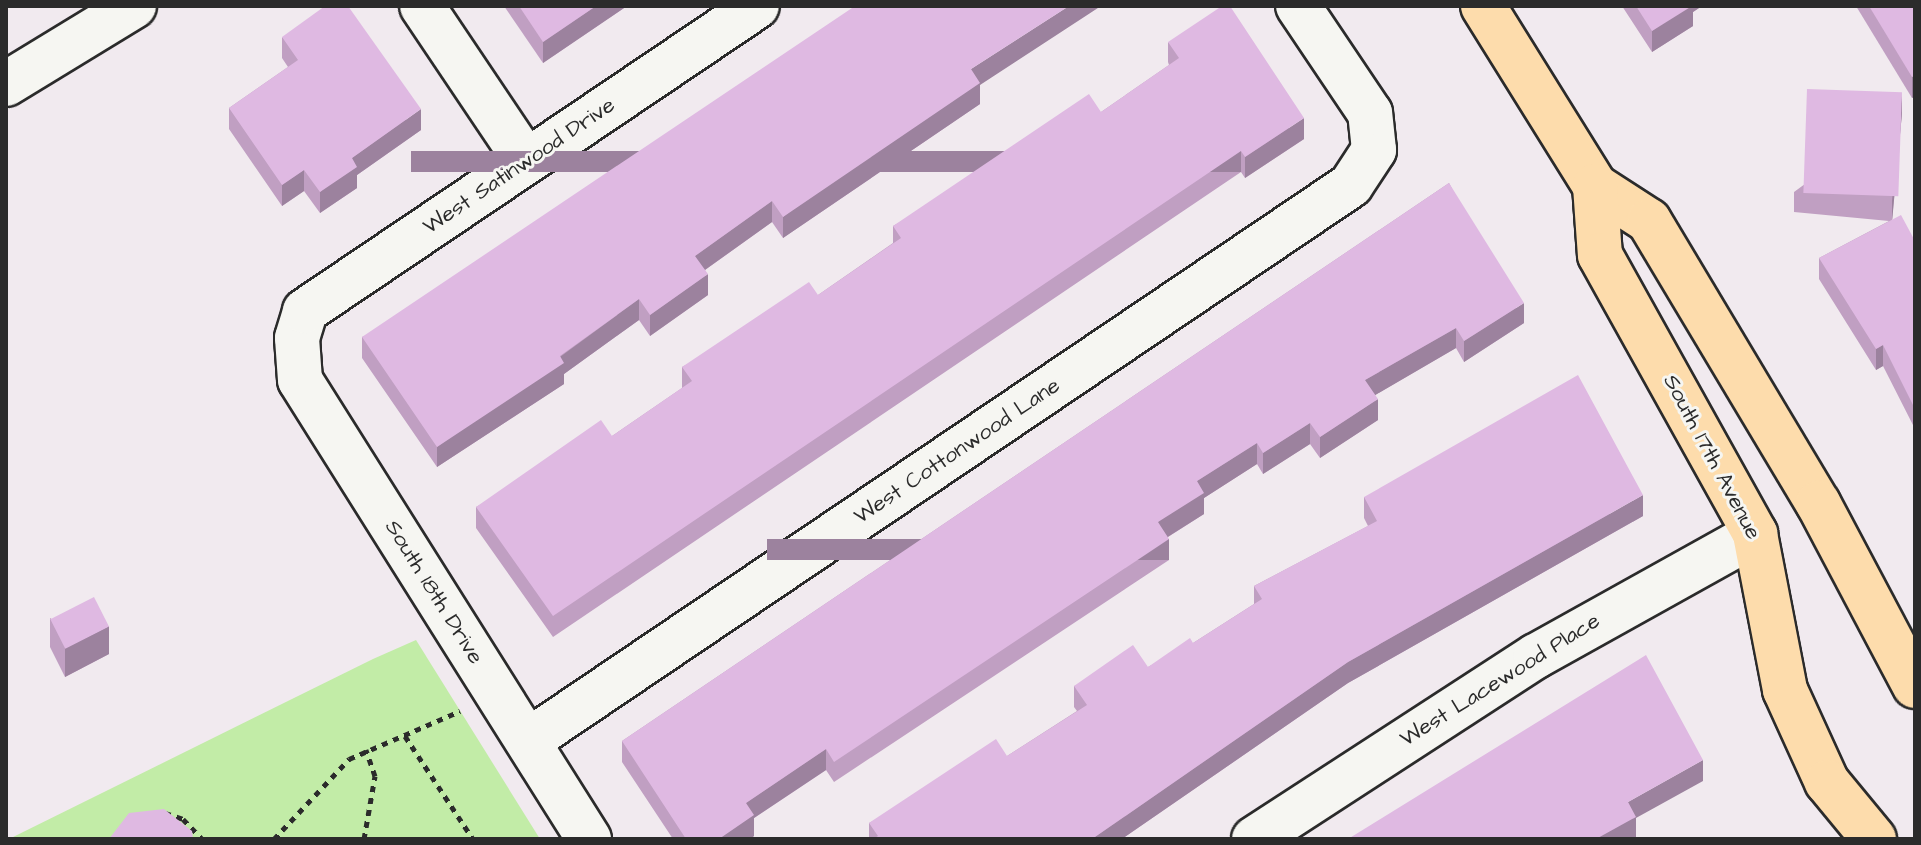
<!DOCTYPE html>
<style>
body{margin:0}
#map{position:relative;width:1921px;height:845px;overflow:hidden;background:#f1eaef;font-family:"Architects Daughter",sans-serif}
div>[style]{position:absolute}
.green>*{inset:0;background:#c2eca7}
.path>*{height:5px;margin-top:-2.5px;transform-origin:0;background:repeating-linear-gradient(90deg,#2b2b2b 0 6px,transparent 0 12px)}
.roads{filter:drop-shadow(2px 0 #2b2b2b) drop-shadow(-2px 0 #2b2b2b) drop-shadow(0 2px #2b2b2b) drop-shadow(0 -2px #2b2b2b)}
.minor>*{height:44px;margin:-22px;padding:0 22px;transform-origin:22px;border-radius:22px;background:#f6f6f2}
.major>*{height:44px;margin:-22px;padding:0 22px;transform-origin:22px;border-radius:22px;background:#fddcac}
.highway>*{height:44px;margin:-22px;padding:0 22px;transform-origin:22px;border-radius:22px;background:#fddcac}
.wall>*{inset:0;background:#c09fc2}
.shaded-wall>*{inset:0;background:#9c829e;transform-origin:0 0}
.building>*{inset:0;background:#dfb9e2;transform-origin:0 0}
span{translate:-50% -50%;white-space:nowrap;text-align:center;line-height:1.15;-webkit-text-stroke:6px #f6f6f2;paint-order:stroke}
.street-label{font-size:22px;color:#2b2b2b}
.frame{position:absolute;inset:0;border:8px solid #2b2b2b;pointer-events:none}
</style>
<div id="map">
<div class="green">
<i style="clip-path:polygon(416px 640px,540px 839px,9px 839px,373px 659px)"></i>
</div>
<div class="path">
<i style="left:405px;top:736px;width:123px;rotate:56.6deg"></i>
<i style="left:165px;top:813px;width:19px;rotate:18deg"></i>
<i style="left:183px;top:819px;width:28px;rotate:46deg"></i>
<i style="left:274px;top:839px;width:110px;rotate:-46.8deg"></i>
<i style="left:349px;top:759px;width:121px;rotate:-23.4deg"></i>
<i style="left:364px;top:839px;width:64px;rotate:-80.1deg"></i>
<i style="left:375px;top:776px;width:28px;rotate:-109deg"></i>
</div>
<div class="roads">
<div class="minor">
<i style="left:422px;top:6px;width:187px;rotate:56.1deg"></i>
<i style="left:6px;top:84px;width:150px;rotate:-31.4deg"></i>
<i style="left:528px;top:741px;width:993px;rotate:-34.04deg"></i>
<i style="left:1351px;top:185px;width:42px;rotate:-56.7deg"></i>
<i style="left:1374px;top:150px;width:37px;rotate:-96deg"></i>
<i style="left:1370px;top:113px;width:129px;rotate:-123.9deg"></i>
<i style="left:589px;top:839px;width:542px;rotate:-122.2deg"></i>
<i style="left:300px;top:380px;width:42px;rotate:-94.1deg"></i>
<i style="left:297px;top:338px;width:28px;rotate:-73deg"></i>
<i style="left:305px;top:311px;width:545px;rotate:-34.01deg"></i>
<i style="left:1254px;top:839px;width:336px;rotate:-33deg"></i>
<i style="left:1536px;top:656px;width:251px;rotate:-29.1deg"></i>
</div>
<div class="major">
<i style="left:1483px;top:6px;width:212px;rotate:58.1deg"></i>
<i style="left:1595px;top:186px;width:64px;rotate:32.9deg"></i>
<i style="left:1649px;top:221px;width:329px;rotate:59.1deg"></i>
<i style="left:1818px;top:503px;width:207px;rotate:62.1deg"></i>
<i style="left:1595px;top:186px;width:69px;rotate:85.9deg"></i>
<i style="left:1600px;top:255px;width:319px;rotate:60.9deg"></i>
<i style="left:1755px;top:534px;width:159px;rotate:79.1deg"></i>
<i style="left:1785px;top:690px;width:101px;rotate:65.5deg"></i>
</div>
<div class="highway">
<i style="left:1827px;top:782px;width:74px;rotate:50.5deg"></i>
</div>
</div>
<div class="wall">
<i style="clip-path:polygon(504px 6px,627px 6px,543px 63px)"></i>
<i style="clip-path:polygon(1622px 6px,1702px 6px,1693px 12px,1693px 26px,1652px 52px)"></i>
<i style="clip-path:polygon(1856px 6px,1915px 6px,1915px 96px,1912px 98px)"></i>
<i style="clip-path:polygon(282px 37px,421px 130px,357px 175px,357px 188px,320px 213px,304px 191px,282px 206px,229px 129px,229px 108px,288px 67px,282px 58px)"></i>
<i style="clip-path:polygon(1168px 42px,1304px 139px,1245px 178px,1241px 172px,553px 637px,476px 528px,476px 507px,612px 436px,682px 388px,682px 367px,818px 295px,893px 243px,893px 226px,1101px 112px,1169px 65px,1168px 62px)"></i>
<i style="clip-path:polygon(980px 85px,980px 104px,783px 238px,772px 222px,705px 270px,708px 295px,650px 336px,639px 320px,564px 374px,564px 384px,437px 467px,362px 358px,362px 337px)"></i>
<i style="clip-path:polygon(1902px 113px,1892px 220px,1915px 241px,1915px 429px,1883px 366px,1876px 370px,1819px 279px,1819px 258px,1889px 221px,1794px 212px,1794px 192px)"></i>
<i style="clip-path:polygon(1449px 183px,1524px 323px,1464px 362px,1456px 348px,1375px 395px,1378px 420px,1320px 458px,1310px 444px,1263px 474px,1257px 464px,1204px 498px,1204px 514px,1168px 537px,1169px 560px,834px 782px,826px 770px,754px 818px,754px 836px,750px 839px,673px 839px,622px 762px,622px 741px)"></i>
<i style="clip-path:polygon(1364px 497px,1643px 516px,1348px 683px,1122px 839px,869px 839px,869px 823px,1007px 756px,1077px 711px,1074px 707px,1074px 686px,1148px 667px,1193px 643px,1254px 604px,1254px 586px,1368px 526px,1364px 518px)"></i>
<i style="clip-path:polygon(50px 618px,109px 654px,65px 677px,50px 647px)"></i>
</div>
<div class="shaded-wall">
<i style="clip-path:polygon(596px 6px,627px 6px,543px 63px,543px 42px)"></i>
<i style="clip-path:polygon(1069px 6px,1101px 6px,980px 85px,980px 104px,783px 238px,783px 217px,971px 69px)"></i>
<i style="clip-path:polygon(1686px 6px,1702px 6px,1693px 12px,1693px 26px,1652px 52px,1652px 31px)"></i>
<i style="clip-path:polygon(1915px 75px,1915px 96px,1912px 98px,1912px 77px)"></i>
<i style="clip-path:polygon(1902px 92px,1902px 113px,1892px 222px,1892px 201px)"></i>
<i style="clip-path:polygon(421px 109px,421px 130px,357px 175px,357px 188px,320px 213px,320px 192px,352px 158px)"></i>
<i style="clip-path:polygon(1304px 118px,1304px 139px,1245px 178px,1245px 157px)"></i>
<i style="left:1241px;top:151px;width:21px;height:830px;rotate:90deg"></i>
<i style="clip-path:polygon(304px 170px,304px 191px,282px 206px,282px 185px)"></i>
<i style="clip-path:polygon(772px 201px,772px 222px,695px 277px,695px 256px)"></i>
<i style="clip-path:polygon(708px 274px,708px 295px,650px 336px,650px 315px)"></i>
<i style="clip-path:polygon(639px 299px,639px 320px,564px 374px,564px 384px,437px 467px,437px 447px)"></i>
<i style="clip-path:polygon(1524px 303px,1524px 323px,1464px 362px,1464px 341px)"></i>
<i style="clip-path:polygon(1456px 328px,1456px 348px,1365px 401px,1365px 380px)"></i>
<i style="clip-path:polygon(1883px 345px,1883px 366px,1876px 370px,1876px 349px)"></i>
<i style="clip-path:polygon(1378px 399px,1378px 420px,1320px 458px,1320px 437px)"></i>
<i style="clip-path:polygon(1310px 423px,1310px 444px,1263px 474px,1263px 453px)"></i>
<i style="clip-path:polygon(1257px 443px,1257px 464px,1204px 498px,1204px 514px,1158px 543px,1158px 522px,1197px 481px)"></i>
<i style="clip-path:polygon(1643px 495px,1643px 516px,1348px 683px,1122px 839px,1092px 839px,1348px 662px)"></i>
<i style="left:1169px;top:539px;width:21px;height:402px;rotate:90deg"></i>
<i style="clip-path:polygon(109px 626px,109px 654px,65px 677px,65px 648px)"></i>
<i style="clip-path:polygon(826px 749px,826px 770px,754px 818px,754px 836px,750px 839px,719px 839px,746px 803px)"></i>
<i style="clip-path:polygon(1703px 760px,1703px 781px,1636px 818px,1636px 837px,1634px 839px,1596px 839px,1628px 802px)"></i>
</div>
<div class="building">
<i style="clip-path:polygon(325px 6px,348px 6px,421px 109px,352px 158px,357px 167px,320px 192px,304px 170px,282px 185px,229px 108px,298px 60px,282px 37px)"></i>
<i style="clip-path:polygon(519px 6px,596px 6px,543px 42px)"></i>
<i style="clip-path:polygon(855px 6px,1069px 6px,971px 69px,980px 83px,783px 217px,772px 201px,695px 256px,708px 274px,650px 315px,639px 299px,560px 356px,564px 363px,437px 447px,362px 337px)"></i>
<i style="clip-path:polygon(1222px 6px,1230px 6px,1304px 118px,1245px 157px,1241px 151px,553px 616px,476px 507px,601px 420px,612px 436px,692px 381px,682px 367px,809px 282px,818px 295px,901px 238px,893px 226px,1089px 94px,1101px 112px,1179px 58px,1168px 42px)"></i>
<i style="clip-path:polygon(1636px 6px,1692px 6px,1652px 31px)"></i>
<i style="clip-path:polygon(1869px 6px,1915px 6px,1915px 75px,1912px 77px)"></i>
<i style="left:1807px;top:89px;width:95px;height:104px;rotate:2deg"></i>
<i style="clip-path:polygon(1449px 183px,1524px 303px,1464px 341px,1456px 328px,1365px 380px,1378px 399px,1320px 437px,1310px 423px,1263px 453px,1257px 443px,1197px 481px,1204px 493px,1158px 522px,1169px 539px,834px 762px,826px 749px,746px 803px,754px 815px,719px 839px,686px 839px,622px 741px)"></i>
<i style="clip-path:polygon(1901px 215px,1915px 241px,1915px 409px,1883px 345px,1876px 349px,1819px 258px)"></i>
<i style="clip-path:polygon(1578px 375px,1643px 495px,1348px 662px,1092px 839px,873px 839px,878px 836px,869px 823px,996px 739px,1007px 756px,1087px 705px,1074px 686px,1133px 645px,1148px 667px,1190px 638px,1193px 643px,1262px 599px,1254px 586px,1377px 521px,1364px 497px)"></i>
<i style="left:94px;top:597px;width:33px;height:49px;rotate:63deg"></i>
<i style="clip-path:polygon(1646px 655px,1703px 760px,1628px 802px,1636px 817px,1596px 839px,1348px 839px)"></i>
<i style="clip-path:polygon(164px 809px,192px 831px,193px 839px,109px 839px,129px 813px)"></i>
</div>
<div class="street-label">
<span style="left:519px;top:166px;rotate:-34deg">West Satinwood Drive</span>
<span style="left:957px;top:451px;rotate:-34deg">West Cottonwood Lane</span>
<span style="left:1712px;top:457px;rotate:62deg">South 17th Avenue</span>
<span style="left:434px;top:592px;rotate:58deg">South 18th Drive</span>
<span style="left:1500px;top:680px;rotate:-32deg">West Lacewood Place</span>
</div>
<div class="frame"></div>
</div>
